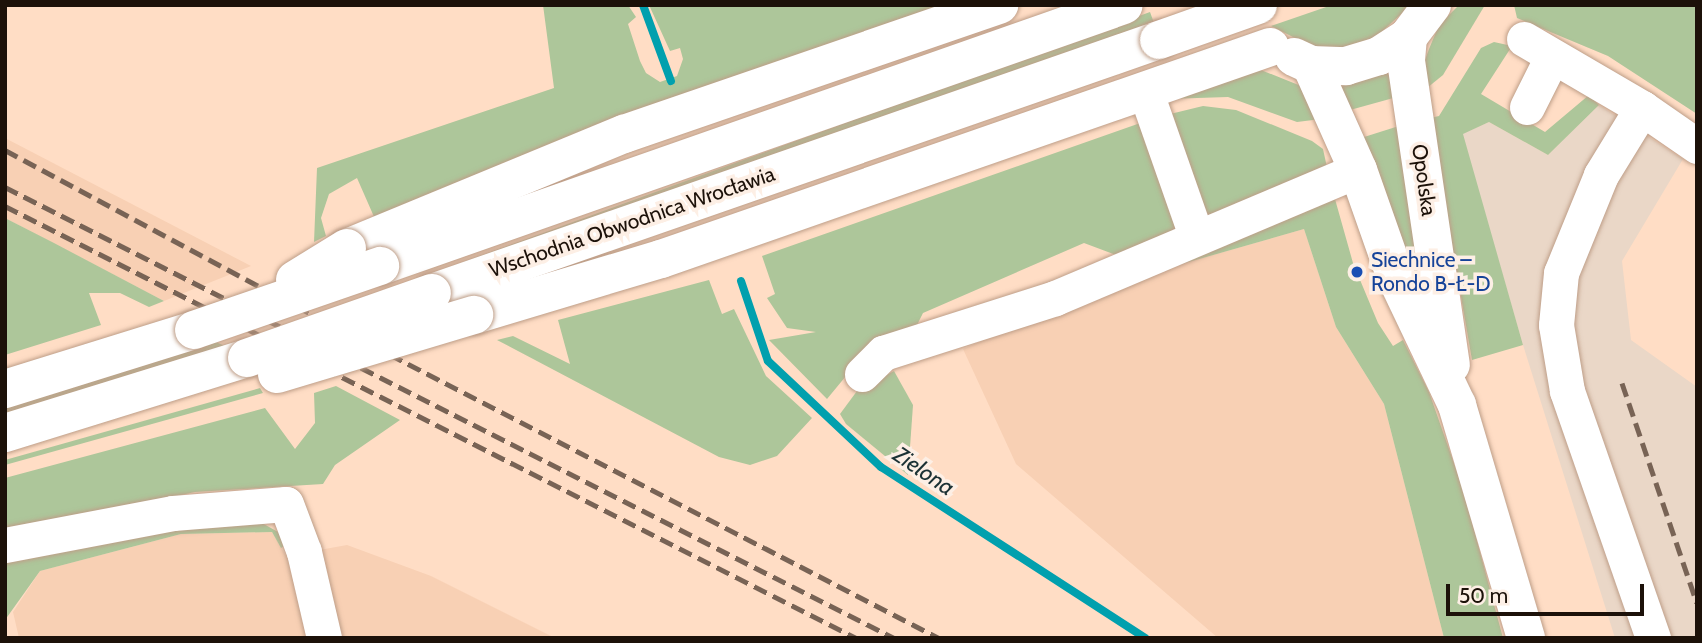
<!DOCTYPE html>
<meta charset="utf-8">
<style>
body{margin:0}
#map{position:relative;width:1702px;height:643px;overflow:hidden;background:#ffddc5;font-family:Cabin,sans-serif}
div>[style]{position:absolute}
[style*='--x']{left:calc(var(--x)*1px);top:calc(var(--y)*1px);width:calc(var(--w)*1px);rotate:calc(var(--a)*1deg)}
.built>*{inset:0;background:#f8d0b4}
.industrial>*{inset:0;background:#ead7c7}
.green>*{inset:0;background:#adc69a;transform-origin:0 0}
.stream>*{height:8px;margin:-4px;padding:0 4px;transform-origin:4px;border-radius:4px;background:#01a0ae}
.roads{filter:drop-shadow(0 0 2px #be9e88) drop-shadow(0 0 2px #be9e88)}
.minor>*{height:35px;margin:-17.5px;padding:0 17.5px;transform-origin:17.5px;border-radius:17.5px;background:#fff}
.major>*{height:38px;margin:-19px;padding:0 19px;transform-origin:19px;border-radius:19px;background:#fff}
.rail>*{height:5px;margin-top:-2.5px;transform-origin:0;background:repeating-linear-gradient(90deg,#786355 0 14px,transparent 0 21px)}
.bridges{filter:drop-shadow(0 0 2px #be9e88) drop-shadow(0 0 2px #be9e88)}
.major-bridge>*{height:38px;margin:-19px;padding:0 19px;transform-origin:19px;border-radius:19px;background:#fff}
.dots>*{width:19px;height:19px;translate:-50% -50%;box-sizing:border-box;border:4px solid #fdefe5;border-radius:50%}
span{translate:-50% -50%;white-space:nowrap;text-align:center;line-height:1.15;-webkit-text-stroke:7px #fdefe5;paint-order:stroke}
.street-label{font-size:21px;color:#1c1109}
.transit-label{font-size:21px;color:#164399}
.left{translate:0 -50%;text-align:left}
.water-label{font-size:23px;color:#1b3134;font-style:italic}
.frame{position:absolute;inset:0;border:7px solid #1c1109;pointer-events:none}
.scale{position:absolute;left:1446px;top:584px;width:198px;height:32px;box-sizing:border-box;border:4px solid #1c1109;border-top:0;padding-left:9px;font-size:21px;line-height:24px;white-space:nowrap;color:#1c1109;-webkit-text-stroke:5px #fdefe5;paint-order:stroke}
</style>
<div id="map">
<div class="built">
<div style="clip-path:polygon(5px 138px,251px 266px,164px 301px,5px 218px)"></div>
<div style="clip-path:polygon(1304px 229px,1336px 327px,1384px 404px,1444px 638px,1218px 638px,1016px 464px,963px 349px,1112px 284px)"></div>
<div style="clip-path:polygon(272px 532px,286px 556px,347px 545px,431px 576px,555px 638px,19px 638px,13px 612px,40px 571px,181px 534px)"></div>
</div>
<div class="industrial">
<div style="clip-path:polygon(1599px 105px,1683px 159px,1622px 261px,1631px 340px,1697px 387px,1697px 638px,1615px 638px,1523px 345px,1462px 134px,1489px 122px,1548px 155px)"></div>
</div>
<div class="green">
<div style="clip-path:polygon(543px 5px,628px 5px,636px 17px,628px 24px,640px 61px,646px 73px,660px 82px,677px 76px,683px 59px,680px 48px,670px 51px,649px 5px,947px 5px,375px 219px,357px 178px,329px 194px,321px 218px,326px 236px,314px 242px,317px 168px,554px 88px)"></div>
<div style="clip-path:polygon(1332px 5px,1411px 5px,1376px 37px,1347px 47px,1313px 47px,1271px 26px)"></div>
<div style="clip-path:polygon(1459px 5px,1485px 5px,1443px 75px,1427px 88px,1424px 63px,1429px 49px,1439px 25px)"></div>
<div style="clip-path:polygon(1514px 5px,1697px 5px,1697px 114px,1608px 56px,1517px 18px)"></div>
<div style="left:1150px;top:12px;width:12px;height:794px;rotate:70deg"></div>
<div style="clip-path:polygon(1494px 42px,1512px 46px,1481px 94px,1545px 132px,1589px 95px,1599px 105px,1548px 155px,1489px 122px,1463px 134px,1523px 345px,1472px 360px,1430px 118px,1439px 116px,1481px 48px)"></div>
<div style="clip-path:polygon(1256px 68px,1301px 86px,1321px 119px,1297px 122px,1228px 97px,1166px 99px)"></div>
<div style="clip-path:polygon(1389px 70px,1397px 97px,1350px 110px,1340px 87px,1344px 83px)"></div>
<div style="clip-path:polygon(1203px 106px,1236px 110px,1312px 141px,1323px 149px,1328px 172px,1208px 220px,1162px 116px)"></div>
<div style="clip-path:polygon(1146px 121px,1177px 224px,1174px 235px,1124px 258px,1084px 243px,923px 313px,917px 325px,860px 359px,827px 399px,769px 340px,816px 332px,787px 328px,767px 298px,775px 294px,762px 256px)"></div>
<div style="clip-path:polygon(1402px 125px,1429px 313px,1361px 138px)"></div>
<div style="clip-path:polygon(1333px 192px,1353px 263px,1378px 323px,1393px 346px,1403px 340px,1429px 392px,1464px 492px,1503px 638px,1444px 638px,1384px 404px,1336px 327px,1304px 229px,1112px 284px)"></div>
<div style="clip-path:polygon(5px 218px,54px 243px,164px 301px,149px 307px,120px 293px,89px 293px,101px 325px,5px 355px)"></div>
<div style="clip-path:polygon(709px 280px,722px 314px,734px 309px,766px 376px,812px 418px,777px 456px,750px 465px,719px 457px,497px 340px,513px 336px,570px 364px,558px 320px)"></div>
<div style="clip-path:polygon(214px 341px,231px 349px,5px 416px,5px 405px)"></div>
<div style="clip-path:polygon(894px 371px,913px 405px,908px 475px,846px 424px,840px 414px,857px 391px)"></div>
<div style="clip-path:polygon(336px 386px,400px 420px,335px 465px,323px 484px,195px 492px,5px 533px,5px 478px,265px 408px,295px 449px,315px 423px,314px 393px)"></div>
<div style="clip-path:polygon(260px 388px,263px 393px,5px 465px,5px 460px)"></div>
<div style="clip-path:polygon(169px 523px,262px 523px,278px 532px,286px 545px,281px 548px,272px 532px,181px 534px,40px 571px,5px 620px,5px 558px)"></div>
</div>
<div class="stream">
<div style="--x:643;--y:5;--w:81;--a:69.8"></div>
<div style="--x:741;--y:281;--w:84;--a:71.4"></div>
<div style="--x:768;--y:361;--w:155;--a:43.2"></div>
<div style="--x:881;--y:467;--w:315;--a:32.9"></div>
</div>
<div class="roads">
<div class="minor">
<div style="--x:1524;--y:39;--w:137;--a:30.3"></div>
<div style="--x:1642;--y:108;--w:67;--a:34.6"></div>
<div style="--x:1145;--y:90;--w:155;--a:70.7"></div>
<div style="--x:1527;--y:107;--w:56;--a:-63.4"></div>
<div style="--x:1642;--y:108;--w:79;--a:121.5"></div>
<div style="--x:1601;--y:175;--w:106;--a:112.2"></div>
<div style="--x:1561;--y:273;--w:52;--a:95.5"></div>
<div style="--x:1556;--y:325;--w:67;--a:80.5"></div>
<div style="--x:1567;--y:391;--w:262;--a:70.8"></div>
<div style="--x:862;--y:374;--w:30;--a:-45"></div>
<div style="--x:883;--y:353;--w:181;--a:-17.7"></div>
<div style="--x:1055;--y:298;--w:329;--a:-22.9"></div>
<div style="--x:5;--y:545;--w:171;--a:-10.8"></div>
<div style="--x:173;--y:513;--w:113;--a:-4.6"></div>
<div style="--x:286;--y:504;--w:51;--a:69.4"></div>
<div style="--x:304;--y:552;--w:88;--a:76.9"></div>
</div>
<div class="major">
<div style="--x:1408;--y:37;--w:24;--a:95"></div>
<div style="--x:1406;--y:61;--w:307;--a:81.6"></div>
<div style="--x:1294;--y:57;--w:19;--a:25"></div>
<div style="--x:1311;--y:65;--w:35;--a:2"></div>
<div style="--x:1346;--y:66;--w:34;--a:-17"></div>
<div style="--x:1379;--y:56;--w:35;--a:-33"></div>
<div style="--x:1408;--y:37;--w:40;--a:-53"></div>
<div style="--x:1311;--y:65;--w:115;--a:65.9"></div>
<div style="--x:1358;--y:170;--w:111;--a:70.6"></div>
<div style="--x:1395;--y:275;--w:144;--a:64.5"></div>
<div style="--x:1457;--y:405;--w:243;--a:73.5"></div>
<div style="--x:347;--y:248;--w:300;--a:-22.4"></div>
<div style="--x:624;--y:134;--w:397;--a:-19"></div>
<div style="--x:380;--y:266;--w:788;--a:-19.33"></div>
<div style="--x:432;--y:293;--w:770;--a:-19.19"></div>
<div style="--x:474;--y:315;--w:195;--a:-16.7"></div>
<div style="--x:661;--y:259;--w:645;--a:-19.19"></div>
<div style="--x:5;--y:389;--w:198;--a:-17.3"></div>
<div style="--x:5;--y:433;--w:253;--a:-17.2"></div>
</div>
</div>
<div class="rail">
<div style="--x:5;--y:150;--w:330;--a:28.2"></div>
<div style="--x:296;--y:306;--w:724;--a:27.31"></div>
<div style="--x:5;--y:187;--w:997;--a:26.9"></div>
<div style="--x:5;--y:206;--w:954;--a:26.91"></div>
<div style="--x:1622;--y:383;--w:232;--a:71.2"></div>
</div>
<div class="bridges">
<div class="major-bridge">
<div style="--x:1159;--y:40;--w:105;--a:-19.5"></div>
<div style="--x:295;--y:280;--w:61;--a:-31.6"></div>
<div style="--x:194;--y:330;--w:197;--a:-19"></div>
<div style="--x:247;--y:358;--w:196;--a:-19.4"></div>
<div style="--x:277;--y:374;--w:206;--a:-16.7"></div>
</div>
</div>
<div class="dots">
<div style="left:1357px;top:272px;background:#1a4fb4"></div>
</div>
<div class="street-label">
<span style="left:1424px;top:180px;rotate:82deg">Opolska</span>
<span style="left:632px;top:222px;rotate:-19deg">Wschodnia Obwodnica Wrocławia</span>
</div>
<div class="transit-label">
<span class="left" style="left:1371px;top:272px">Siechnice –<br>Rondo B-Ł-D</span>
</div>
<div class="water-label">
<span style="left:924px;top:471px;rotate:34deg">Zielona</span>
</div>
<div class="frame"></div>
<div class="scale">50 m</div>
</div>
